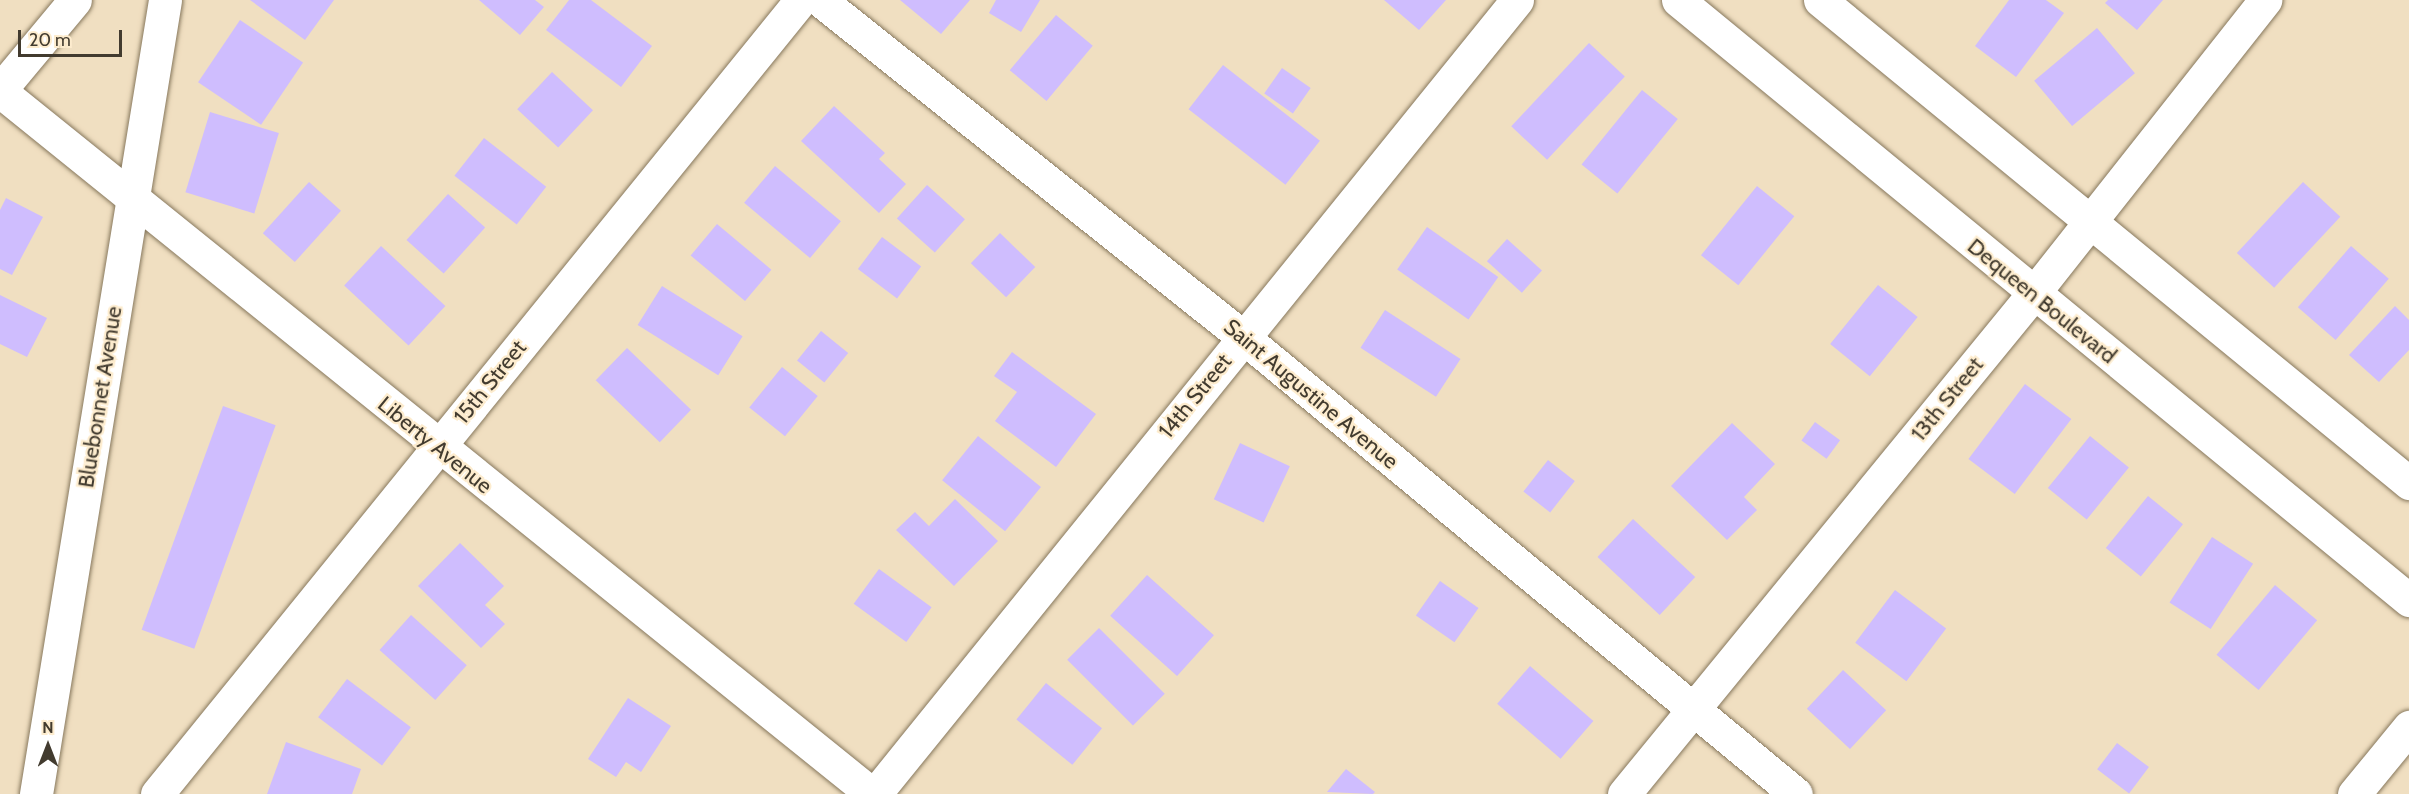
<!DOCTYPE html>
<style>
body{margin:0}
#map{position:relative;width:2409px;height:794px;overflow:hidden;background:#f0dfc1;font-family:Cabin,sans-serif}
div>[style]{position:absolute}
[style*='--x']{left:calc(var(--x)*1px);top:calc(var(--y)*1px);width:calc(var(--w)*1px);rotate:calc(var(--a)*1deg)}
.building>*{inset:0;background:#cfbdfe;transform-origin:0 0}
.roads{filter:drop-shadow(0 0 2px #87785d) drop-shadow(0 0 2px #87785d)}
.minor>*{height:33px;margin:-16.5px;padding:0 16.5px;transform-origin:16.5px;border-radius:16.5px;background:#fff}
.major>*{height:33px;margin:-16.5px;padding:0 16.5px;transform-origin:16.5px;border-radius:16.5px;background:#fff}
span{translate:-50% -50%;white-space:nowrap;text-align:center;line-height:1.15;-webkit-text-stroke:4.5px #fdecce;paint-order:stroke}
.street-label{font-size:22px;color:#423b2f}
.north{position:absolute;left:18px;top:716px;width:60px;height:60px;-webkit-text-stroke:4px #fdecce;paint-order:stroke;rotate:0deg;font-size:16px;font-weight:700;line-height:24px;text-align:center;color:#423b2f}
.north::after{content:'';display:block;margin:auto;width:21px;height:27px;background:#423b2f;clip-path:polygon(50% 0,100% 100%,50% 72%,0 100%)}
.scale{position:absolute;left:18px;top:30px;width:104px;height:27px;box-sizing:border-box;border:3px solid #423b2f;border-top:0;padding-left:8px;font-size:18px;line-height:21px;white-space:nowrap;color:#423b2f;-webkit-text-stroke:4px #fdecce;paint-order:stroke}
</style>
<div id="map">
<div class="building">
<div style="clip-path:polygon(250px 0,334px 0,305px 40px)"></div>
<div style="clip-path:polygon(479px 0,535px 0,544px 7px,520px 35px)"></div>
<div style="clip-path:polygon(569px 0,591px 0,652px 46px,621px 87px,546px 30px)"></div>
<div style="clip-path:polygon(900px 0,970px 0,941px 34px)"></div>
<div style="clip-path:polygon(996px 0,1040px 0,1021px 32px,989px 13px)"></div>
<div style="clip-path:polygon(1384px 0,1446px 0,1419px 30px)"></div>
<div style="clip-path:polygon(2009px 0,2046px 0,2064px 13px,2016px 77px,1975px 46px)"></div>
<div style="clip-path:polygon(2108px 0,2163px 0,2137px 30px,2105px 3px)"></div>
<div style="left:1056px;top:15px;width:48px;height:72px;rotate:40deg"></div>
<div style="left:240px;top:20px;width:76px;height:75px;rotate:34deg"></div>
<div style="left:2097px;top:28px;width:59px;height:82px;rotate:50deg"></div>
<div style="left:1589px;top:43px;width:49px;height:114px;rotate:43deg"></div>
<div style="left:1223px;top:65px;width:123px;height:56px;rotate:38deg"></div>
<div style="left:1282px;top:68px;width:35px;height:31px;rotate:35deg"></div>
<div style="left:552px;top:72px;width:56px;height:51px;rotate:43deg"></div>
<div style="left:1642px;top:90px;width:46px;height:96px;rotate:39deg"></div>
<div style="clip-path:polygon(834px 106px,885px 153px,879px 159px,906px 184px,879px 213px,801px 141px)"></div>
<div style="left:210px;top:112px;width:72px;height:84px;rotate:17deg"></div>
<div style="left:484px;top:138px;width:79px;height:48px;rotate:38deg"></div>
<div style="left:775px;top:166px;width:86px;height:48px;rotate:40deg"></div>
<div style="left:309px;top:182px;width:43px;height:69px;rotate:42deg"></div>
<div style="left:2303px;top:182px;width:51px;height:97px;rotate:43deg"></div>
<div style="left:927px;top:185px;width:51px;height:45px;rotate:42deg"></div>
<div style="left:1757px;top:186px;width:48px;height:89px;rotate:39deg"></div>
<div style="left:448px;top:194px;width:50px;height:62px;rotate:42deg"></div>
<div style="clip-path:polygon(6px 198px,43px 217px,12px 275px,0 269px,0 210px)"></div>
<div style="left:717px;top:224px;width:71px;height:41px;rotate:40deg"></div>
<div style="left:1427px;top:227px;width:87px;height:52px;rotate:35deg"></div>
<div style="left:1000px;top:233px;width:49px;height:42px;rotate:44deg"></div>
<div style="left:882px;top:237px;width:49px;height:40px;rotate:37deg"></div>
<div style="left:1507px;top:239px;width:47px;height:30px;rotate:42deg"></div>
<div style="left:381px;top:246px;width:88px;height:54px;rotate:43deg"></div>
<div style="left:2351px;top:246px;width:50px;height:81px;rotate:41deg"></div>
<div style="left:1878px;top:285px;width:51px;height:76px;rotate:39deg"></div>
<div style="left:662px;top:286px;width:95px;height:46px;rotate:32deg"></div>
<div style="clip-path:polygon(0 295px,47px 318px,27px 357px,0 344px)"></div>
<div style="clip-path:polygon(2395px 306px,2409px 320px,2409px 350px,2379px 382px,2349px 355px)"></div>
<div style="left:1385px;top:310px;width:90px;height:45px;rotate:33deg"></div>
<div style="left:821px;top:331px;width:35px;height:38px;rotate:39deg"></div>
<div style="left:627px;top:348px;width:89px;height:45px;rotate:44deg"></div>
<div style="clip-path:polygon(1012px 352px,1096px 414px,1056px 467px,995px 421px,1017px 392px,994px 376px)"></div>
<div style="left:782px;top:367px;width:46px;height:52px;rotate:39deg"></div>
<div style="left:2025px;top:384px;width:58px;height:94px;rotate:37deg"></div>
<div style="left:223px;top:406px;width:56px;height:238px;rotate:20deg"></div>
<div style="left:1815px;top:422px;width:31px;height:23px;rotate:36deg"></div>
<div style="clip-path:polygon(1732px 423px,1775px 464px,1744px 497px,1757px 510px,1727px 540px,1671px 486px)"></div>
<div style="left:978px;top:436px;width:81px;height:57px;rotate:39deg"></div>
<div style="left:2090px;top:436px;width:50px;height:67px;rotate:39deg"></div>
<div style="left:1240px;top:443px;width:55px;height:62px;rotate:25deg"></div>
<div style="left:1548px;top:460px;width:34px;height:40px;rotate:38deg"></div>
<div style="left:2148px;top:496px;width:45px;height:67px;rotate:39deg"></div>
<div style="clip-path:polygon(955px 499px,998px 541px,954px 586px,896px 530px,915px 512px,929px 526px)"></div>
<div style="left:1633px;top:519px;width:85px;height:52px;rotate:43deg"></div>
<div style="left:2212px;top:537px;width:49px;height:78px;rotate:33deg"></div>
<div style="clip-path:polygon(460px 543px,504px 586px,485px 605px,505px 624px,481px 648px,418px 586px)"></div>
<div style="left:879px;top:569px;width:65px;height:43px;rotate:36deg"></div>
<div style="left:1147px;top:575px;width:90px;height:55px;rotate:42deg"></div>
<div style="left:1440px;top:581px;width:47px;height:42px;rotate:35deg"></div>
<div style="left:2275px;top:585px;width:55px;height:91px;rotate:40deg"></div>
<div style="left:1895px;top:590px;width:64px;height:66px;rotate:37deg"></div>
<div style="left:411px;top:615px;width:75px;height:47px;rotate:42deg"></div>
<div style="left:1099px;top:628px;width:93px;height:45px;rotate:45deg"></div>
<div style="left:1530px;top:666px;width:84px;height:50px;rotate:41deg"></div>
<div style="left:1843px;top:670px;width:59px;height:53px;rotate:43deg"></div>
<div style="left:347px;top:679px;width:80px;height:48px;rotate:37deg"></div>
<div style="left:1046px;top:683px;width:72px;height:47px;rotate:39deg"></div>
<div style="clip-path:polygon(628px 698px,671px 726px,641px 772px,626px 762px,616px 777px,588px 759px)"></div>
<div style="clip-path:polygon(286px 742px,361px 769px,352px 794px,267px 794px)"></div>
<div style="left:2117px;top:743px;width:40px;height:33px;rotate:37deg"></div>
<div style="clip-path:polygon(1346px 769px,1375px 792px,1373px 794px,1327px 792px)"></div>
</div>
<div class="roads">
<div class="minor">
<div style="--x:820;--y:0;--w:541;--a:38.54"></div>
<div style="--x:1243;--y:337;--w:717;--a:39.57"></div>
<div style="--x:1678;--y:0;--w:946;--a:39.38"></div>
<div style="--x:1820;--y:0;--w:762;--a:39.35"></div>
<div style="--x:0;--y:91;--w:1120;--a:38.88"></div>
<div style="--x:36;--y:794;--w:804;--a:-80.77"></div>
<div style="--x:157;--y:794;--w:1022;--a:-50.96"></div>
<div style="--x:875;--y:794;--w:1021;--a:-51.04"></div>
<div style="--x:1624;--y:794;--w:646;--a:-50.72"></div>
<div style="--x:2033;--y:294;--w:375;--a:-51.7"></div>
<div style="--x:2354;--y:794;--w:87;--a:-50.6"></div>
</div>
<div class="major">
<div style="--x:0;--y:90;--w:117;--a:-50.2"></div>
</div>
</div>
<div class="street-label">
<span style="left:2042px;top:301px;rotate:39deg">Dequeen Boulevard</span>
<span style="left:490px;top:382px;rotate:-51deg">15th Street</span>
<span style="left:1311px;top:394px;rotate:40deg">Saint Augustine Avenue</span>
<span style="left:1195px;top:396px;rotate:-51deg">14th Street</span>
<span style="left:100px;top:397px;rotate:-81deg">Bluebonnet Avenue</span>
<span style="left:1947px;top:399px;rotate:-51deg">13th Street</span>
<span style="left:435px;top:445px;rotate:39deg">Liberty Avenue</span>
</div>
<div class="north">N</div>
<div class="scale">20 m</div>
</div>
